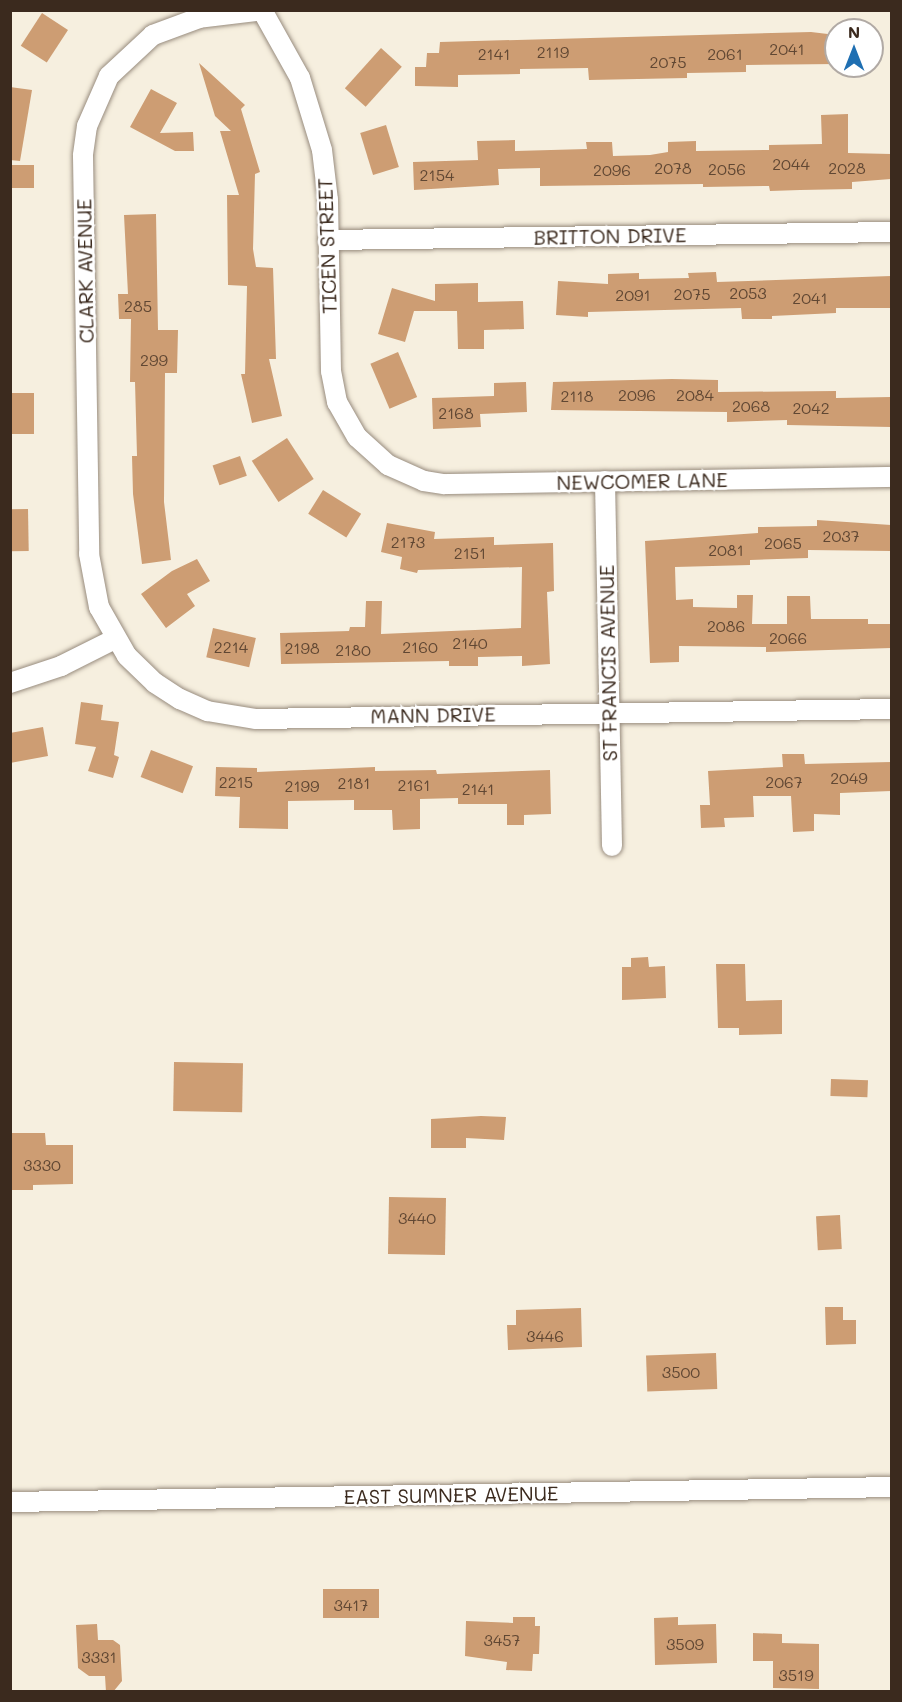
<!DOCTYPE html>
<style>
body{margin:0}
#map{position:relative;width:902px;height:1702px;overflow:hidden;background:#f6efdf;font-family:Mali,sans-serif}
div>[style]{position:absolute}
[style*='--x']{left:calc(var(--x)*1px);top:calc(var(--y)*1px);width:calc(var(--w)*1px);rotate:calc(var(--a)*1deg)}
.building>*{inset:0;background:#cd9d73;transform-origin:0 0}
.roads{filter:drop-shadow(0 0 2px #988c7e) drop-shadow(0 0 2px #988c7e)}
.minor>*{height:20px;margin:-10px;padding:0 10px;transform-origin:10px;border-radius:10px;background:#fff}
span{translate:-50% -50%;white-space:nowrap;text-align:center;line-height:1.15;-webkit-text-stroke:5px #fff;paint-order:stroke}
.number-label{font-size:16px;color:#604733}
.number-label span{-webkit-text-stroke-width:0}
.street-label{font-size:20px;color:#3b2a1e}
.frame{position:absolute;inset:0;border:12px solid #3b2a1e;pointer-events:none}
.north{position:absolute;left:824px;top:18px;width:60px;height:60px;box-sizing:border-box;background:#fff;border:2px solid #b1aaa5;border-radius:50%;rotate:0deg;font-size:16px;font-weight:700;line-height:24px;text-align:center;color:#3b2a1e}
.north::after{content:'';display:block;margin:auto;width:21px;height:27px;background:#1f6fb2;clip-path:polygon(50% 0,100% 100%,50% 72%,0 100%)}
</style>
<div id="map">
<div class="building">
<div style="left:42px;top:13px;width:31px;height:39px;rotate:33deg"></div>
<div style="clip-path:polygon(811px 32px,836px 35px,836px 64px,746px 65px,746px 72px,687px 73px,687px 78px,589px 80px,588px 68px,520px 69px,520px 74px,458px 75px,458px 87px,415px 86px,415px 67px,426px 67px,427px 53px,439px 53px,440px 42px)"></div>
<div style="left:381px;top:48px;width:28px;height:54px;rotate:42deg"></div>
<div style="clip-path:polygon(199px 63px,245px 105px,241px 109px,260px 172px,255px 174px,253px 249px,256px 267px,273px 268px,276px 359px,269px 359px,282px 416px,252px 423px,241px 374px,245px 374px,247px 286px,228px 285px,227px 195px,239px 195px,220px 131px,231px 131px,215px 116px)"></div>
<div style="clip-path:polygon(10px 87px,32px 90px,20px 161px,10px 160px)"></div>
<div style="clip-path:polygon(151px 89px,177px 103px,160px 133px,193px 132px,194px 151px,175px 151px,130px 127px)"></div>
<div style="clip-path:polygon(848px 114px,848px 153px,891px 154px,891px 179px,852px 182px,852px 189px,800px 190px,770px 191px,769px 186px,703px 187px,703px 184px,540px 186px,540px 168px,498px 169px,499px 185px,414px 190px,413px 162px,478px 160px,477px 141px,515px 140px,515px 151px,587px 149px,586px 142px,612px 142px,613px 156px,650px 155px,668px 152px,668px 142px,696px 141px,696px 151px,769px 150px,769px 145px,822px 144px,821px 115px)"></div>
<div style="left:386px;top:125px;width:44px;height:27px;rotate:73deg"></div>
<div style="left:34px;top:165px;width:23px;height:24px;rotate:90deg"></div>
<div style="clip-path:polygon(156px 214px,158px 330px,178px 330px,177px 373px,165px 373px,164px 502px,171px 560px,142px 564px,133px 494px,132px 456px,137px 456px,135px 382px,130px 382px,131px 319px,119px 319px,118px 294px,128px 294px,124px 215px)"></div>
<div style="clip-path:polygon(716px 272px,717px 282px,891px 276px,891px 308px,836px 308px,836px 313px,772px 316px,772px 319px,742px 319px,741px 308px,588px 312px,588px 317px,556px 315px,558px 281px,608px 284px,608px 274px,639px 273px,639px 279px,689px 278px,688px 273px)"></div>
<div style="clip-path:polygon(478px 283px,478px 302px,523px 301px,524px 329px,484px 330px,484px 349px,458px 349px,457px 311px,414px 311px,405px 342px,378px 334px,392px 288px,435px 301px,435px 284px)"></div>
<div style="left:398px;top:352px;width:49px;height:30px;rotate:67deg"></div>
<div style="clip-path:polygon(672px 379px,718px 380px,718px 392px,836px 391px,836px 398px,891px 397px,891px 427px,787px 425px,787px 420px,727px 422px,727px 412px,551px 410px,553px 382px)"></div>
<div style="clip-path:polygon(526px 382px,527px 412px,480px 414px,481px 427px,433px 429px,432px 398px,494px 396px,494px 383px)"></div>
<div style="left:10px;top:393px;width:24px;height:41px"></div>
<div style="left:287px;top:438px;width:49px;height:42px;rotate:57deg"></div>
<div style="left:240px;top:456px;width:21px;height:29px;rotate:71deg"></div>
<div style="left:323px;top:490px;width:45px;height:28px;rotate:32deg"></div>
<div style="left:28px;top:509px;width:42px;height:18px;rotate:89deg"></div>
<div style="clip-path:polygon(817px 520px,891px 525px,891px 551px,808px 550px,808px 558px,750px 560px,750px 565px,675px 567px,676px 600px,693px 599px,693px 607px,737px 608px,737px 595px,753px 595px,752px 624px,787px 624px,787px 596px,810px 596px,811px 619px,868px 619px,868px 624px,891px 624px,891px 648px,766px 652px,766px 647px,679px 646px,679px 662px,650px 663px,645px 541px,758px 533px,758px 527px,817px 526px)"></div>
<div style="clip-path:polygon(387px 523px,435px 532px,434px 539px,494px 537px,494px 545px,553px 543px,554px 591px,547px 592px,550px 664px,522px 666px,522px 656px,478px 657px,478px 666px,449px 666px,449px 661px,281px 664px,280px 633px,349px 631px,350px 627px,365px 627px,366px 601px,382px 601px,381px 634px,521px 628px,522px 567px,418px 570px,417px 573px,400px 569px,402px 557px,381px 552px)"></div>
<div style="clip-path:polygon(197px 559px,210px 581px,187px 594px,195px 606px,166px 628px,141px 594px,172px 571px)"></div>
<div style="left:213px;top:628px;width:44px;height:30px;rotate:13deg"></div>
<div style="clip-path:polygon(81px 702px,103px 705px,101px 720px,119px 722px,114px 755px,119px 757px,113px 778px,88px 771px,96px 747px,75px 744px)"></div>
<div style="clip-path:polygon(43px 727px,48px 756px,10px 763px,10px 733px)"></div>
<div style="left:151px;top:750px;width:45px;height:29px;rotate:21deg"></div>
<div style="clip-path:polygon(782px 754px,804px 754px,805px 764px,891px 762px,891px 791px,840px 793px,840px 815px,814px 814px,814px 831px,793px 832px,791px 796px,753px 796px,754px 817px,724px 818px,725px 827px,701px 828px,700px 805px,710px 805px,708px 771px,783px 767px)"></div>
<div style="clip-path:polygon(216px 767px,257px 768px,257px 772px,375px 767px,375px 771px,436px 770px,437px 774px,550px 770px,551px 814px,524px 815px,524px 825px,507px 825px,507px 804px,458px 804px,458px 798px,420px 799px,420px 829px,393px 830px,392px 810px,354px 810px,354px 800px,288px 801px,288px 829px,239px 828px,240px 797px,215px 796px)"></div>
<div style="clip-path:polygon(648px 957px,649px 967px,665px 966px,666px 998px,622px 1000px,622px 967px,631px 967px,631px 958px)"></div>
<div style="clip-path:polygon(716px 964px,745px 964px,746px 1001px,782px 1000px,782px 1034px,739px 1035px,739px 1028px,718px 1028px)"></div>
<div style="left:174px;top:1062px;width:69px;height:49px;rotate:1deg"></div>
<div style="left:831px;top:1079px;width:37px;height:17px;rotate:2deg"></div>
<div style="clip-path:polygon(481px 1116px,506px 1117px,504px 1140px,466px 1138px,466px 1148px,431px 1148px,431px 1119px)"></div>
<div style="clip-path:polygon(11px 1133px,45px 1133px,46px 1145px,73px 1145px,73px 1184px,33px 1185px,33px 1190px,11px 1190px)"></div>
<div style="left:389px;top:1197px;width:57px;height:57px;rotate:1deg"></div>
<div style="left:840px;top:1215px;width:34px;height:24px;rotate:87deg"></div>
<div style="clip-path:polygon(825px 1307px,843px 1307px,843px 1320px,856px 1320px,856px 1344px,826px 1345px)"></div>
<div style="clip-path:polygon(581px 1308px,582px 1347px,508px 1350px,507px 1325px,516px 1325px,516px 1310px)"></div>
<div style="left:716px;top:1353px;width:36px;height:70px;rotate:88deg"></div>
<div style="left:379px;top:1589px;width:29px;height:56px;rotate:90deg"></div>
<div style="clip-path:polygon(513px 1617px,535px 1617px,535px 1626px,540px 1626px,539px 1654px,533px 1654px,532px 1671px,506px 1670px,507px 1662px,465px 1656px,466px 1621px,513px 1623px)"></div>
<div style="clip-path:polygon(678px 1617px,678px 1625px,716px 1624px,717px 1663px,655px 1665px,654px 1618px)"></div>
<div style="clip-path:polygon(97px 1624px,98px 1640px,113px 1640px,120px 1645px,122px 1681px,113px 1692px,106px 1692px,105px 1676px,89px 1676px,78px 1668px,76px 1625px)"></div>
<div style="clip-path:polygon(753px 1633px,782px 1634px,782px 1643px,819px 1644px,819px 1689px,773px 1688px,773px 1661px,753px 1661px)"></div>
</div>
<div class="roads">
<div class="minor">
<div style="--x:262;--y:10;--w:78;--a:60.8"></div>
<div style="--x:300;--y:78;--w:75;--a:73"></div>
<div style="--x:322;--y:150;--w:50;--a:83.2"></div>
<div style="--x:328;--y:200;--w:171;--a:89"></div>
<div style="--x:331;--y:371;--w:32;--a:79"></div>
<div style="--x:337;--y:402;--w:40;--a:60.3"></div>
<div style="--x:357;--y:437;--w:42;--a:42.1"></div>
<div style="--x:388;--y:465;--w:39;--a:24"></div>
<div style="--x:424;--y:481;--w:20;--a:9"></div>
<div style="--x:444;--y:484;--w:448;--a:-0.9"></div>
<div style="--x:264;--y:10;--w:65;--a:173"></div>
<div style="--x:199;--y:18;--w:49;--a:159.7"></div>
<div style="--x:153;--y:35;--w:60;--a:137"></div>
<div style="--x:109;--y:76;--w:55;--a:113.7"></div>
<div style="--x:87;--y:126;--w:30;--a:98"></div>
<div style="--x:83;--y:156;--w:398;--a:89.1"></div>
<div style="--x:89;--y:554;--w:54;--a:79.3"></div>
<div style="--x:99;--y:607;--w:56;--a:60.3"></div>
<div style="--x:127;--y:656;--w:39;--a:44"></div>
<div style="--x:155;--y:683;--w:30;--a:33"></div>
<div style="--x:180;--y:699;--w:30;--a:24"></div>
<div style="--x:207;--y:711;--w:50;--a:9.3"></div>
<div style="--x:256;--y:719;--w:636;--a:-0.9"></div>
<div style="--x:328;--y:240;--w:564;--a:-0.81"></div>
<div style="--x:605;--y:481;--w:365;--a:88.9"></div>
<div style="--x:10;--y:683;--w:54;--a:-18.4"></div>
<div style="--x:61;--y:666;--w:60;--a:-26.6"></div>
<div style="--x:10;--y:1502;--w:882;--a:-0.97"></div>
</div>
</div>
<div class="number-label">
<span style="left:787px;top:49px">2041</span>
<span style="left:553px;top:52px">2119</span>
<span style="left:494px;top:54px">2141</span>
<span style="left:725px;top:54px">2061</span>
<span style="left:668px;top:62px">2075</span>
<span style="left:791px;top:164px">2044</span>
<span style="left:673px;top:168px">2078</span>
<span style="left:847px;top:168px">2028</span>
<span style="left:727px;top:169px">2056</span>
<span style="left:612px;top:170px">2096</span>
<span style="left:437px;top:175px">2154</span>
<span style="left:748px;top:293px">2053</span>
<span style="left:692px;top:294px">2075</span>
<span style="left:633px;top:295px">2091</span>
<span style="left:810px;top:298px">2041</span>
<span style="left:138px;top:306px">285</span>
<span style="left:154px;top:360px">299</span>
<span style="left:637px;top:395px">2096</span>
<span style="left:695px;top:395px">2084</span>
<span style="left:577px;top:396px">2118</span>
<span style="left:751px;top:406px">2068</span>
<span style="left:811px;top:408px">2042</span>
<span style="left:456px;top:413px">2168</span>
<span style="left:841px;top:536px">2037</span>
<span style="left:408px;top:542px">2173</span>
<span style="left:783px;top:543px">2065</span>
<span style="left:726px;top:550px">2081</span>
<span style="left:470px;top:553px">2151</span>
<span style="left:726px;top:626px">2086</span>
<span style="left:788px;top:638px">2066</span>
<span style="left:470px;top:643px">2140</span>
<span style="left:231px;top:647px">2214</span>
<span style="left:420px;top:647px">2160</span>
<span style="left:302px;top:648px">2198</span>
<span style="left:353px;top:650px">2180</span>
<span style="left:849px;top:778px">2049</span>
<span style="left:236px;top:782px">2215</span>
<span style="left:784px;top:782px">2067</span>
<span style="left:354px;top:783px">2181</span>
<span style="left:414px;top:785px">2161</span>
<span style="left:302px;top:786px">2199</span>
<span style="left:478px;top:789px">2141</span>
<span style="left:42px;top:1165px">3330</span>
<span style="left:417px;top:1218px">3440</span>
<span style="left:545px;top:1336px">3446</span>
<span style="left:681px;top:1372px">3500</span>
<span style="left:351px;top:1605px">3417</span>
<span style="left:502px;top:1640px">3457</span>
<span style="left:685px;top:1644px">3509</span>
<span style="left:99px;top:1657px">3331</span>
<span style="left:796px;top:1675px">3519</span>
</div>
<div class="street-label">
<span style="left:610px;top:236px;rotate:-1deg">BRITTON DRIVE</span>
<span style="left:327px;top:246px;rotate:-92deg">TICEN STREET</span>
<span style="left:85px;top:271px;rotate:-91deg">CLARK AVENUE</span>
<span style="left:642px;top:481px;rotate:-1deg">NEWCOMER LANE</span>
<span style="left:608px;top:663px;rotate:-91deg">ST FRANCIS AVENUE</span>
<span style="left:433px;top:715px;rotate:-1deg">MANN DRIVE</span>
<span style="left:451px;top:1495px;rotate:-1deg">EAST SUMNER AVENUE</span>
</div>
<div class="frame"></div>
<div class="north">N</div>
</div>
